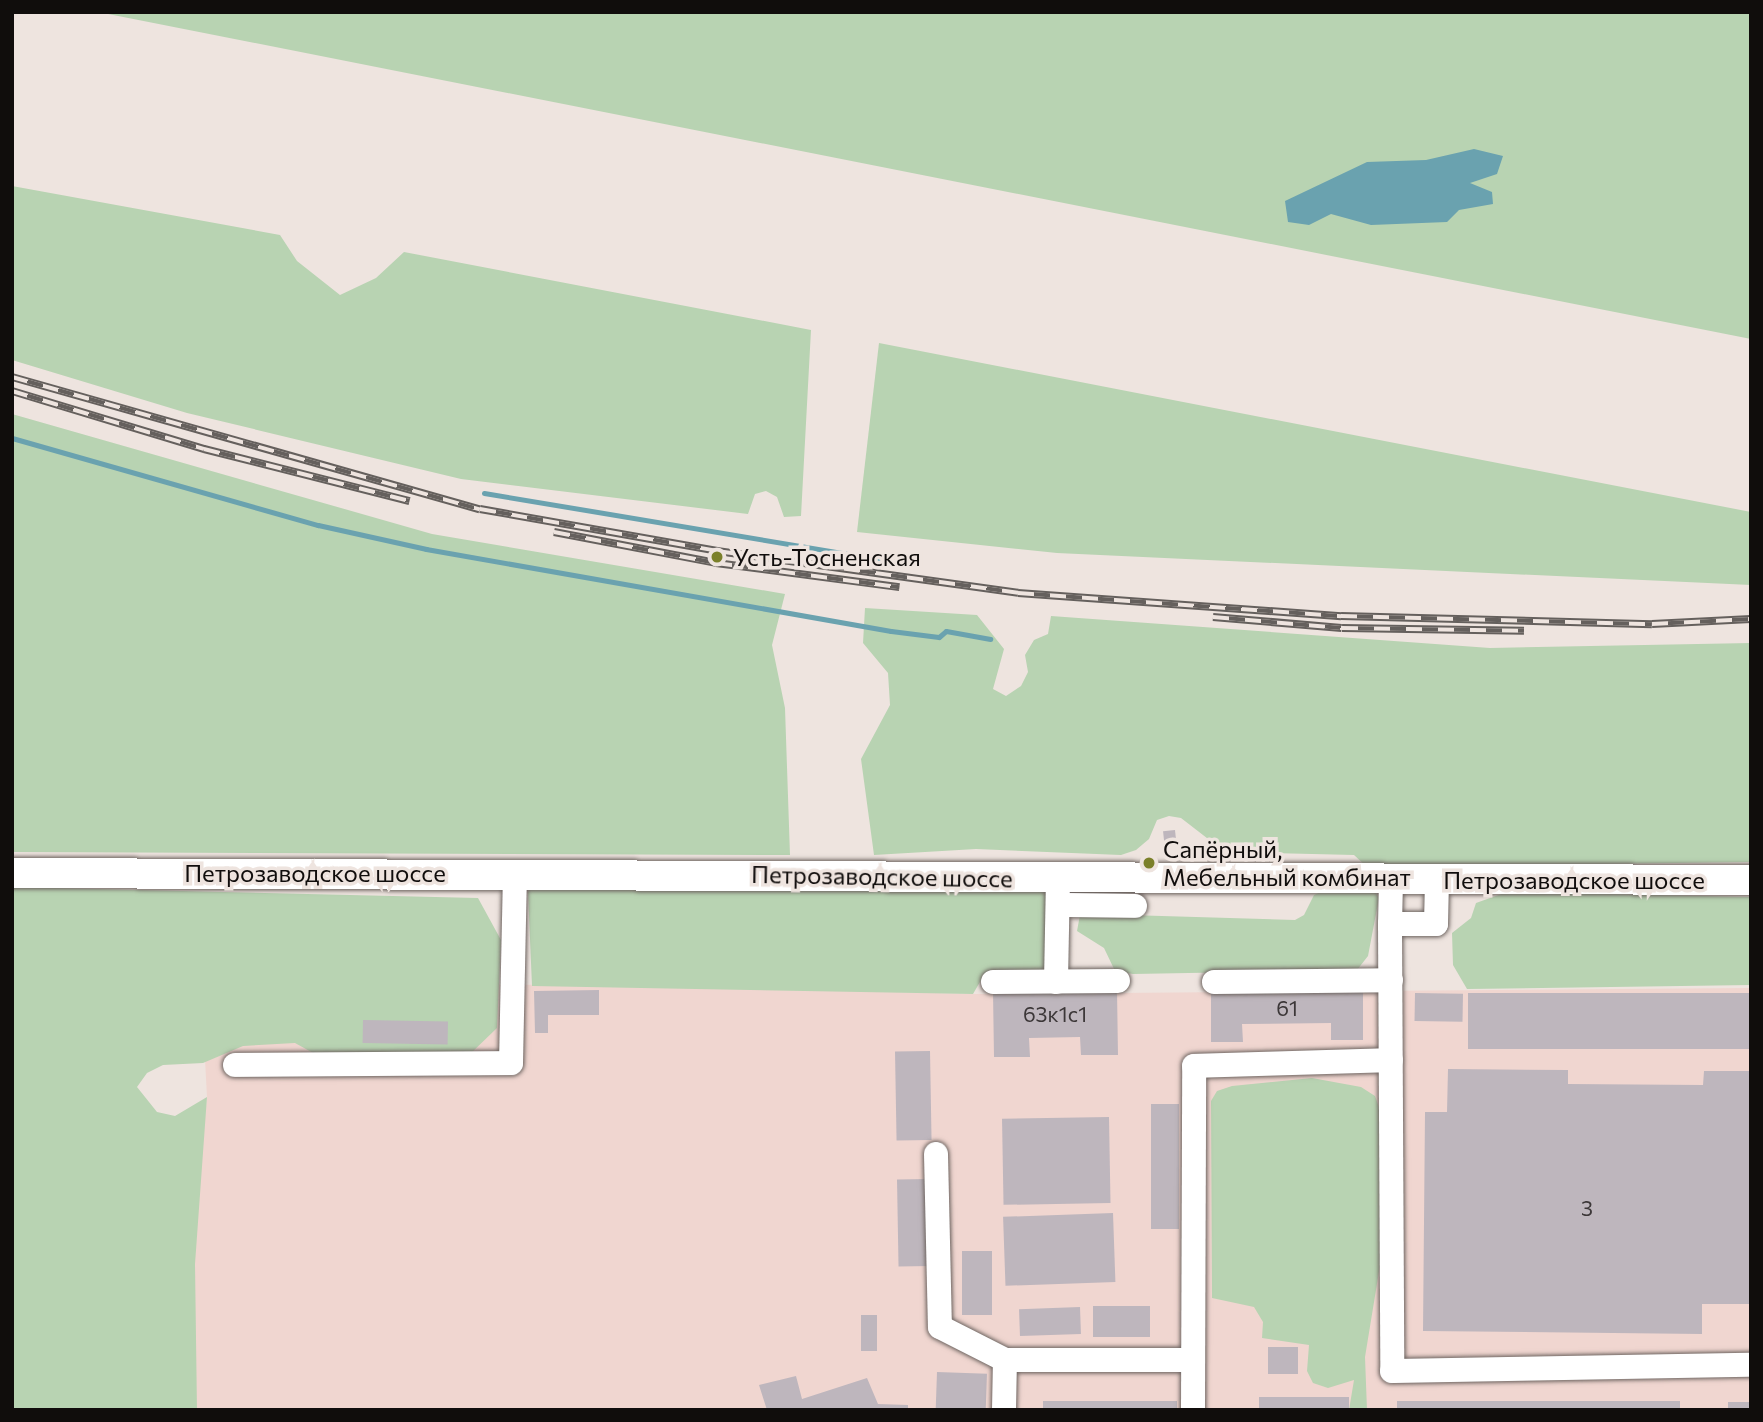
<!DOCTYPE html>
<meta charset="utf-8">
<style>
body{margin:0}
#map{position:relative;width:1763px;height:1422px;overflow:hidden;background:#eee4df;font-family:Commissioner,sans-serif}
div>[style]{position:absolute}
[style*='--x']{left:calc(var(--x)*1px);top:calc(var(--y)*1px);width:calc(var(--w)*1px);rotate:calc(var(--a)*1deg)}
.industrial>*{inset:0;background:#f0d6d0}
.green>*{inset:0;background:#b8d3b2}
.water>*{inset:0;background:#6aa2af}
.stream>*{height:5px;margin:-2.5px;padding:0 2.5px;transform-origin:2.5px;border-radius:2.5px;background:#6aa2af}
.building>*{inset:0;background:#beb6bd;transform-origin:0 0}
.roads{filter:drop-shadow(0 0 2px #6e6561) drop-shadow(0 0 2px #6e6561)}
.minor>*{height:24px;margin:-12px;padding:0 12px;transform-origin:12px;border-radius:12px;background:#fff}
.major>*{height:30px;margin:-15px;padding:0 15px;transform-origin:15px;border-radius:15px;background:#fff}
.rail>*{height:8px;margin-top:-4px;transform-origin:0;background:repeating-linear-gradient(90deg,#eee4df 0 16px,#65605d 0 32px);box-sizing:border-box;border-block:2px solid #65605d}
.dots>*{width:19px;height:19px;translate:-50% -50%;box-sizing:border-box;border:4px solid #eee4df;border-radius:50%}
span{translate:-50% -50%;white-space:nowrap;text-align:center;line-height:1.15;-webkit-text-stroke:7px #eee4df;paint-order:stroke}
.number-label{font-size:21px;color:#3c3738}
.number-label span{-webkit-text-stroke-width:0}
.poi-label{font-size:24px;color:#100d0c}
.left{translate:0 -50%;text-align:left}
.street-label{font-size:24px;color:#100d0c}
.frame{position:absolute;inset:0;border:14px solid #100d0c;pointer-events:none}
</style>
<div id="map">
<div class="industrial">
<div style="clip-path:polygon(201px 984px,621px 985px,973px 994px,1751px 988px,1751px 1410px,61px 1410px,192px 1248px,207px 1097px)"></div>
</div>
<div class="green">
<div style="clip-path:polygon(98px 12px,1751px 12px,1751px 339px)"></div>
<div style="clip-path:polygon(12px 186px,280px 235px,297px 261px,340px 295px,376px 278px,404px 252px,811px 330px,801px 516px,784px 517px,777px 497px,766px 491px,755px 494px,748px 514px,461px 479px,187px 413px,12px 360px)"></div>
<div style="clip-path:polygon(879px 343px,1751px 512px,1751px 585px,1057px 553px,857px 532px)"></div>
<div style="clip-path:polygon(12px 414px,432px 534px,785px 594px,772px 645px,785px 708px,790px 855px,12px 852px)"></div>
<div style="clip-path:polygon(865px 608px,977px 615px,1004px 649px,993px 689px,1006px 696px,1021px 686px,1028px 672px,1025px 655px,1034px 640px,1048px 634px,1051px 616px,1490px 648px,1751px 643px,1751px 862px,1367px 867px,1354px 855px,1225px 852px,1181px 818px,1169px 816px,1157px 820px,1149px 839px,1136px 850px,1121px 855px,976px 849px,874px 855px,861px 759px,890px 705px,888px 673px,863px 643px)"></div>
<div style="clip-path:polygon(534px 880px,1046px 889px,1046px 975px,984px 975px,973px 994px,532px 986px,528px 892px)"></div>
<div style="clip-path:polygon(12px 887px,478px 898px,501px 940px,497px 1028px,468px 1056px,324px 1059px,295px 1043px,243px 1046px,203px 1063px,163px 1065px,147px 1073px,137px 1087px,157px 1112px,175px 1116px,207px 1097px,195px 1264px,197px 1410px,12px 1410px)"></div>
<div style="clip-path:polygon(1327px 889px,1375px 892px,1379px 898px,1368px 956px,1357px 970px,1133px 974px,1115px 971px,1104px 948px,1077px 931px,1080px 915px,1094px 914px,1295px 920px,1304px 915px,1314px 895px)"></div>
<div style="clip-path:polygon(1507px 892px,1751px 897px,1751px 985px,1467px 989px,1453px 965px,1452px 933px,1471px 918px,1476px 903px)"></div>
<div style="clip-path:polygon(1312px 1078px,1361px 1087px,1375px 1096px,1380px 1110px,1384px 1241px,1365px 1357px,1367px 1410px,1349px 1410px,1354px 1380px,1328px 1388px,1313px 1383px,1307px 1371px,1309px 1345px,1262px 1338px,1263px 1322px,1254px 1307px,1212px 1298px,1211px 1101px,1217px 1091px,1232px 1086px)"></div>
</div>
<div class="water">
<div style="clip-path:polygon(1474px 149px,1503px 156px,1497px 174px,1470px 183px,1492px 192px,1493px 204px,1459px 210px,1447px 222px,1371px 225px,1331px 214px,1309px 225px,1288px 222px,1285px 201px,1367px 162px,1426px 160px)"></div>
</div>
<div class="stream">
<div style="--x:12;--y:438;--w:318;--a:15.9"></div>
<div style="--x:318;--y:525;--w:111;--a:12.5"></div>
<div style="--x:426;--y:549;--w:472;--a:10"></div>
<div style="--x:891;--y:631;--w:48;--a:7.1"></div>
<div style="--x:939;--y:637;--w:9;--a:-41"></div>
<div style="--x:946;--y:631;--w:45;--a:10.3"></div>
<div style="--x:484;--y:493;--w:431;--a:9.5"></div>
</div>
<div class="building">
<div style="left:1175px;top:830px;width:10px;height:12px;rotate:84deg"></div>
<div style="clip-path:polygon(599px 990px,599px 1015px,548px 1015px,548px 1033px,535px 1033px,534px 991px)"></div>
<div style="clip-path:polygon(1117px 990px,1118px 1055px,1081px 1055px,1080px 1037px,1029px 1038px,1030px 1057px,994px 1057px,993px 992px)"></div>
<div style="clip-path:polygon(1211px 992px,1363px 992px,1363px 1040px,1331px 1040px,1331px 1023px,1242px 1024px,1243px 1042px,1211px 1042px)"></div>
<div style="left:1415px;top:993px;width:48px;height:28px;rotate:1deg"></div>
<div style="left:1751px;top:993px;width:56px;height:283px;rotate:90deg"></div>
<div style="left:363px;top:1020px;width:85px;height:23px;rotate:1deg"></div>
<div style="left:930px;top:1051px;width:89px;height:35px;rotate:89deg"></div>
<div style="clip-path:polygon(1448px 1069px,1568px 1070px,1568px 1084px,1703px 1085px,1704px 1071px,1751px 1071px,1751px 1304px,1702px 1304px,1702px 1334px,1423px 1331px,1425px 1112px,1447px 1112px)"></div>
<div style="left:1151px;top:1104px;width:28px;height:125px"></div>
<div style="left:1109px;top:1117px;width:86px;height:107px;rotate:89deg"></div>
<div style="left:929px;top:1179px;width:87px;height:32px;rotate:89deg"></div>
<div style="left:1113px;top:1213px;width:69px;height:110px;rotate:88deg"></div>
<div style="left:962px;top:1251px;width:30px;height:64px"></div>
<div style="left:1093px;top:1306px;width:57px;height:31px"></div>
<div style="left:1080px;top:1307px;width:27px;height:61px;rotate:88deg"></div>
<div style="left:861px;top:1315px;width:16px;height:36px"></div>
<div style="left:1268px;top:1347px;width:30px;height:27px"></div>
<div style="left:937px;top:1372px;width:50px;height:38px;rotate:2deg"></div>
<div style="clip-path:polygon(796px 1376px,802px 1399px,867px 1378px,878px 1404px,908px 1405px,908px 1410px,767px 1410px,759px 1385px)"></div>
<div style="left:1259px;top:1397px;width:90px;height:13px"></div>
<div style="left:1043px;top:1401px;width:134px;height:9px"></div>
<div style="left:1397px;top:1401px;width:283px;height:9px"></div>
<div style="left:1728px;top:1402px;width:23px;height:8px"></div>
</div>
<div class="roads">
<div class="minor">
<div style="--x:1391;--y:881;--w:43;--a:91.3"></div>
<div style="--x:1390;--y:924;--w:46;--a:0"></div>
<div style="--x:1436;--y:924;--w:44;--a:-88.7"></div>
<div style="--x:1058;--y:905;--w:77;--a:0.7"></div>
<div style="--x:1390;--y:924;--w:447;--a:89.7"></div>
<div style="--x:1392;--y:1371;--w:359;--a:-1"></div>
<div style="--x:993;--y:982;--w:125;--a:-0.5"></div>
<div style="--x:1056;--y:982;--w:104;--a:-88.9"></div>
<div style="--x:1214;--y:982;--w:177;--a:-0.6"></div>
<div style="--x:235;--y:1065;--w:276;--a:-0.4"></div>
<div style="--x:511;--y:1063;--w:190;--a:-88.8"></div>
<div style="--x:936;--y:1154;--w:173;--a:88.7"></div>
<div style="--x:940;--y:1327;--w:73;--a:26.9"></div>
<div style="--x:1004;--y:1410;--w:50;--a:-88.9"></div>
<div style="--x:1005;--y:1360;--w:188;--a:0"></div>
<div style="--x:1193;--y:1410;--w:344;--a:-89.8"></div>
<div style="--x:1194;--y:1066;--w:197;--a:-1.7"></div>
</div>
<div class="major">
<div style="--x:12;--y:873;--w:1739;--a:0.23"></div>
</div>
</div>
<div class="rail">
<div style="--x:12;--y:377;--w:486;--a:15.8"></div>
<div style="--x:480;--y:509;--w:241;--a:10"></div>
<div style="--x:717;--y:551;--w:304;--a:7.9"></div>
<div style="--x:1018;--y:593;--w:324;--a:4.1"></div>
<div style="--x:1341;--y:616;--w:311;--a:1.5"></div>
<div style="--x:1652;--y:624;--w:99;--a:-2.9"></div>
<div style="--x:12;--y:391;--w:201;--a:16.8"></div>
<div style="--x:204;--y:449;--w:212;--a:14.2"></div>
<div style="--x:554;--y:532;--w:165;--a:10.8"></div>
<div style="--x:716;--y:563;--w:185;--a:7.5"></div>
<div style="--x:1213;--y:617;--w:129;--a:4.9"></div>
<div style="--x:1342;--y:628;--w:182;--a:0.9"></div>
</div>
<div class="dots">
<div style="left:717px;top:557px;background:#7b802a"></div>
<div style="left:1149px;top:863px;background:#7b802a"></div>
</div>
<div class="number-label">
<span style="left:1287px;top:1008px">61</span>
<span style="left:1055px;top:1014px">63к1с1</span>
<span style="left:1587px;top:1208px">3</span>
</div>
<div class="poi-label">
<span class="left" style="left:733px;top:557px">Усть-Тосненская</span>
<span class="left" style="left:1163px;top:863px">Сапёрный,<br>Мебельный комбинат</span>
</div>
<div class="street-label">
<span style="left:315px;top:873px">Петрозаводское шоссе</span>
<span style="left:882px;top:876px;rotate:1deg">Петрозаводское шоссе</span>
<span style="left:1574px;top:880px">Петрозаводское шоссе</span>
</div>
<div class="frame"></div>
</div>
